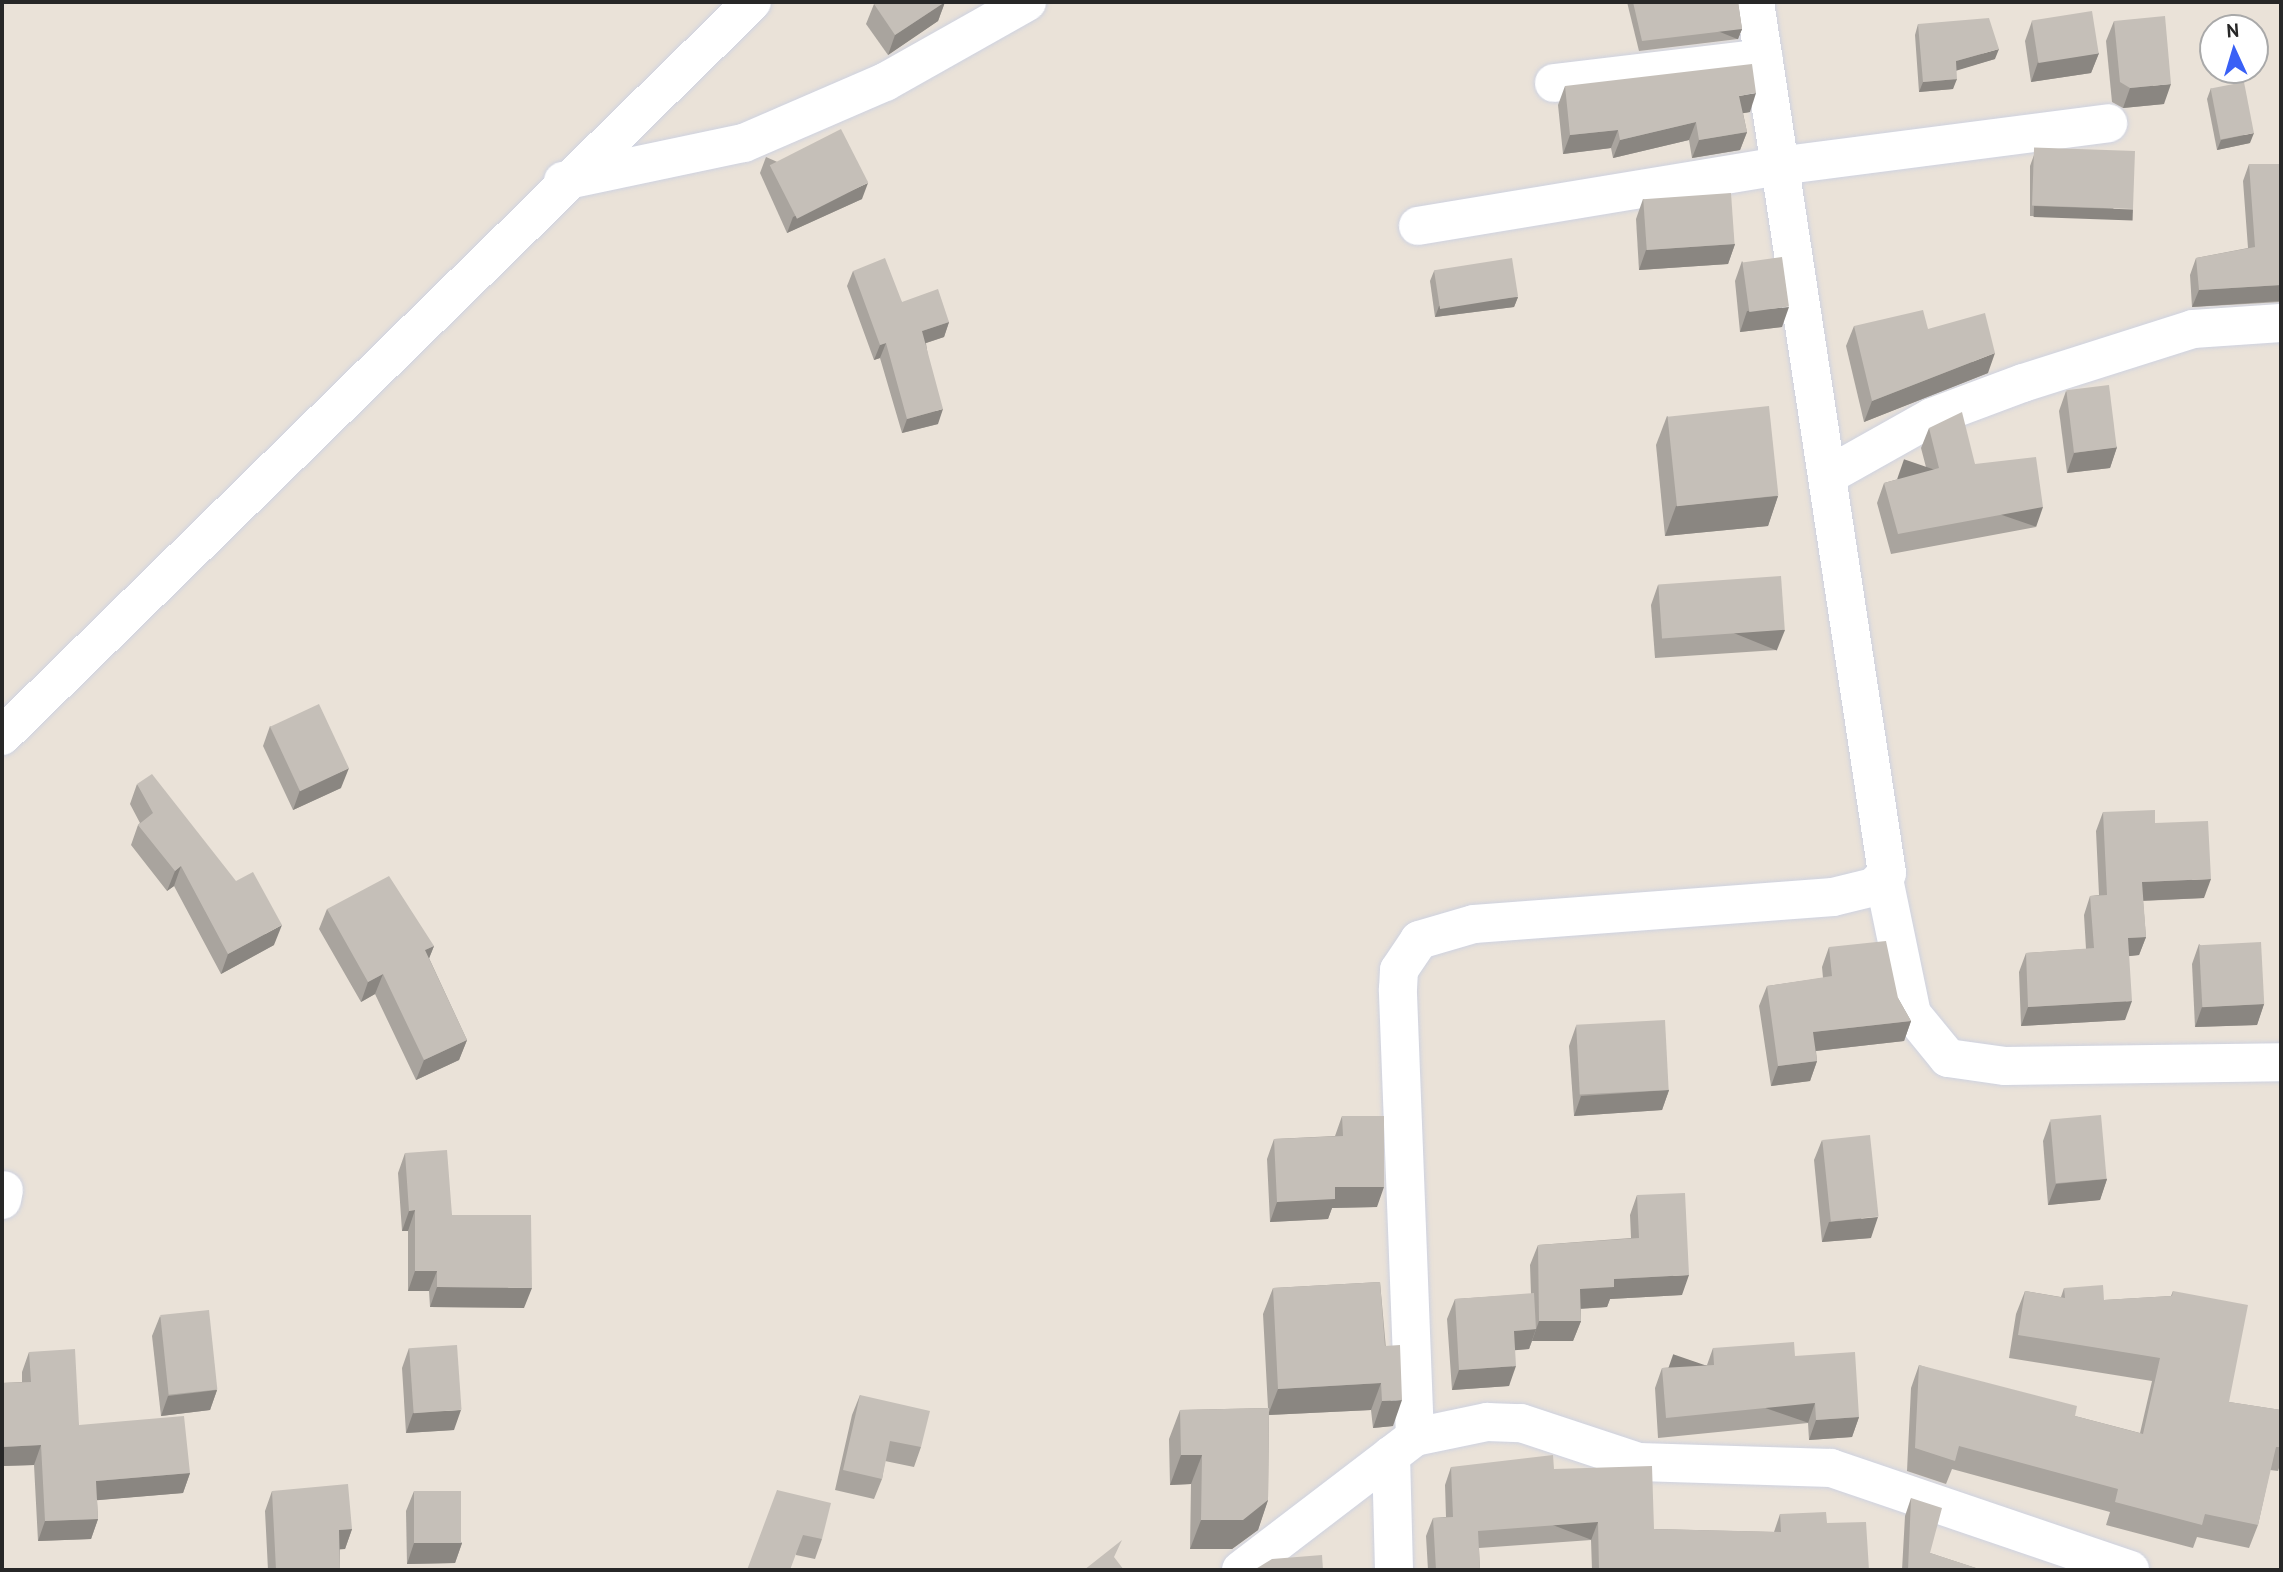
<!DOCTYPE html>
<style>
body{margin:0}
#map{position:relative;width:2283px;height:1572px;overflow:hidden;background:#eae2d8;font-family:"PT Sans",sans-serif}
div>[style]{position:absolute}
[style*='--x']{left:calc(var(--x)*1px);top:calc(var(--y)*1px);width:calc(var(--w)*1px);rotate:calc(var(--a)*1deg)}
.roads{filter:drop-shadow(0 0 2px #ced2e0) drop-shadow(0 0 2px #ced2e0)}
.minor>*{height:38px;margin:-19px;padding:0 19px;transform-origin:19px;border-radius:19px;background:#fff}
.wall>*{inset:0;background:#a9a49e}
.shaded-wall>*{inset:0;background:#8a8681;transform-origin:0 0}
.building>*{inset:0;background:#c5bfb8;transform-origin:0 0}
span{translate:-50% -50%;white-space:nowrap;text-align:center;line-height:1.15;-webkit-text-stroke:5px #fff;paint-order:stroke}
.frame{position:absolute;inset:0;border:4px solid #272727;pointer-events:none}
.north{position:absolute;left:2199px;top:14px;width:70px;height:70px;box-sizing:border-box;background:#fff;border:2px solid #a9a9a9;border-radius:50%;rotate:356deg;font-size:19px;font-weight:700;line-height:28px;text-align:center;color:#272727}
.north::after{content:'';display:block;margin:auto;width:24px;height:32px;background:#3960f6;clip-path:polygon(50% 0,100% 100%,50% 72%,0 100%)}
</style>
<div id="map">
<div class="roads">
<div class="minor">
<div style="--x:1554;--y:83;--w:211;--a:-6.8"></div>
<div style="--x:563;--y:181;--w:185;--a:-11.9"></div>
<div style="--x:744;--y:143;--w:154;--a:-23.4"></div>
<div style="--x:885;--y:82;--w:163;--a:-29.4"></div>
<div style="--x:1418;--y:226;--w:366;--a:-9.4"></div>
<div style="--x:1779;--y:166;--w:332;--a:-7.4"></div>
<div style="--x:1827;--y:476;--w:120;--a:-29.3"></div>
<div style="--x:1932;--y:417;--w:97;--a:-20.5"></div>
<div style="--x:2023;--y:383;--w:178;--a:-17.6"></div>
<div style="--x:2193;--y:329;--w:88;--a:-3.9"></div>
<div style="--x:2;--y:736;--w:1049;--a:-44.38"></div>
<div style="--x:1884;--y:879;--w:138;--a:78.3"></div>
<div style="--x:1912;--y:1014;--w:57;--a:50.7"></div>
<div style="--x:1948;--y:1058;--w:58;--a:8"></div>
<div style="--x:2005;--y:1066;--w:276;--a:-0.8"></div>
<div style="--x:2;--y:1200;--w:10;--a:-79"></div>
<div style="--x:1415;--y:1437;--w:74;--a:-11.8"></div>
<div style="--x:1487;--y:1422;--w:34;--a:2"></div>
<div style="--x:1521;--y:1423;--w:124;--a:18.3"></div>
<div style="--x:1639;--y:1462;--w:192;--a:1.8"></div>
<div style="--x:1831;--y:1468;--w:316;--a:18.8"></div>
<div style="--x:1391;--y:1455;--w:115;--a:88.5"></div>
<div style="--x:1241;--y:1570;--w:219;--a:-37.4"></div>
<div style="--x:1415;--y:1437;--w:448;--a:-92.2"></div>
<div style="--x:1398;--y:989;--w:19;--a:-87"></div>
<div style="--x:1399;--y:970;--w:36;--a:-56"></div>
<div style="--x:1419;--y:940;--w:57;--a:-16.2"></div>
<div style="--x:1474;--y:924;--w:360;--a:-4.3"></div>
<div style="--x:1833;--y:897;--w:42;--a:-13.7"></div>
<div style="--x:1874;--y:887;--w:19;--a:-47"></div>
<div style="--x:1887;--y:873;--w:881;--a:-98.62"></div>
</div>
</div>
<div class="wall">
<div style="clip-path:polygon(945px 2px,938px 21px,888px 55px,866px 24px,874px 4px)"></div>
<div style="clip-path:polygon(1627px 2px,1738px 2px,1742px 29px,1738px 39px,1639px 51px)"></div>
<div style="clip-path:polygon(2032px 21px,2099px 53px,2091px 73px,2031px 82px,2025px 41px)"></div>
<div style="clip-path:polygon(2114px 21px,2164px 104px,2123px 108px,2112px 102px,2106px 41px)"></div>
<div style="clip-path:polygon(1918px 24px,1995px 59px,1956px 70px,1953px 89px,1919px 92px,1915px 35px)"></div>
<div style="clip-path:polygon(1565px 86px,1750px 112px,1743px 113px,1747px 132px,1740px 150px,1692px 158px,1689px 140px,1613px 158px,1611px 148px,1563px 154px,1558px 105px)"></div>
<div style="clip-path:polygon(2211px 88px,2250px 143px,2217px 150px,2207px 99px)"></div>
<div style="clip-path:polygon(2034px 155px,2129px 219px,2030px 216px,2030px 166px)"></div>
<div style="clip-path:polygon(766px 157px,862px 199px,787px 233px,760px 173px)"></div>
<div style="clip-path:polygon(2249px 164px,2281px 164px,2281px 302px,2192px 307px,2190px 275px,2196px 258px,2248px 248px,2243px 181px)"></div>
<div style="clip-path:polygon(1643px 199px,1735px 244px,1728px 264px,1639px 270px,1636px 219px)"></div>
<div style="clip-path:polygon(1742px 261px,1782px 327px,1740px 332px,1735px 281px)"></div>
<div style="clip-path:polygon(853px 271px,902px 302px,949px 322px,944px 337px,926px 343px,938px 424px,902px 433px,880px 358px,874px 360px,847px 286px)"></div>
<div style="clip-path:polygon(1434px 271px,1518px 297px,1514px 307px,1435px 317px,1430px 281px)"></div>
<div style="clip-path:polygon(1854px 326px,1928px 329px,1988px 373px,1864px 422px,1846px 346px)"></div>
<div style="clip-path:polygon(2066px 391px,2117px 447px,2110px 468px,2067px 473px,2059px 411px)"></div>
<div style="clip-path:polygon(1667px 416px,1778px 496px,1768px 526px,1665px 536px,1656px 445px)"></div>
<div style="clip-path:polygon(1929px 428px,1975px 464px,2036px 527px,1891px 554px,1877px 503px,1884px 483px,1927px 471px,1921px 448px)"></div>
<div style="clip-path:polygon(1658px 585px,1777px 650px,1655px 658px,1651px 605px)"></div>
<div style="clip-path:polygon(270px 726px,341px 788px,293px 810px,263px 746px)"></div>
<div style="clip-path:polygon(137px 784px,274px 945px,221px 974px,174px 886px,167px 891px,131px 845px,138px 825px,140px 823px,130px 804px)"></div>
<div style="clip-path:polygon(2103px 812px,2155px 823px,2204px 898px,2143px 901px,2146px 937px,2139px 955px,2129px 956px,2125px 1020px,2021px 1026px,2019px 972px,2026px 953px,2086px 949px,2084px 915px,2090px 896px,2099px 895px,2096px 831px)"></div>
<div style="clip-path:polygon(327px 909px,434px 946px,429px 958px,467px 1040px,459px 1060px,416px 1080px,375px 994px,361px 1002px,319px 929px)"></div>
<div style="clip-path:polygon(2199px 944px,2264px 1004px,2257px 1025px,2195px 1027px,2192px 964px)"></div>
<div style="clip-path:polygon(1829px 947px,1898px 998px,1911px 1021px,1904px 1041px,1816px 1051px,1817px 1061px,1810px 1081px,1771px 1086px,1759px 1006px,1767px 986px,1823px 978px,1822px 967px)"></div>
<div style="clip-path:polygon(1576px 1026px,1669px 1090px,1662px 1110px,1574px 1116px,1569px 1046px)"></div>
<div style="clip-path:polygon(1342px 1116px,1377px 1207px,1332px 1208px,1328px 1219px,1270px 1222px,1267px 1159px,1274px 1139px,1335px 1136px)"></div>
<div style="clip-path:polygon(2050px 1121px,2107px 1179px,2100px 1200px,2048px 1205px,2043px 1141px)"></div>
<div style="clip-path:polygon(1822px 1140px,1871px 1238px,1822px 1242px,1814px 1160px)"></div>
<div style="clip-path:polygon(405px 1153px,452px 1215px,524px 1308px,430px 1307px,429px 1291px,408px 1291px,408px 1231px,402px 1231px,398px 1173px)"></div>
<div style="clip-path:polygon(1637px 1195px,1682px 1295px,1610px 1299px,1607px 1307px,1581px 1309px,1581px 1321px,1573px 1341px,1532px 1341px,1529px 1349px,1515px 1350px,1509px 1386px,1452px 1390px,1447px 1319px,1455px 1299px,1531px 1294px,1530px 1265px,1538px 1245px,1631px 1238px,1630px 1215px)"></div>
<div style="clip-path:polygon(1380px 1282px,1393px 1426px,1373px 1428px,1371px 1410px,1269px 1415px,1268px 1500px,1258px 1530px,1232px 1549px,1190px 1549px,1191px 1484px,1170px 1485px,1169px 1439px,1180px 1410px,1268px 1408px,1263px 1314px,1273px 1288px)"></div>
<div style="clip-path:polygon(2064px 1288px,2104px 1300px,2171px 1296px,2173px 1291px,2229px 1402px,2281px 1410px,2281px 1462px,2278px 1471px,2270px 1470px,2258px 1525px,2249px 1548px,2197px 1537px,2193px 1548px,2106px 1525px,2110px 1512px,1952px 1469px,1946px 1484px,1907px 1471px,1911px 1388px,1919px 1365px,2075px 1416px,2140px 1433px,2152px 1381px,2009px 1358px,2016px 1314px,2025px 1291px,2061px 1297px)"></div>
<div style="clip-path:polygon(160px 1316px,217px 1390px,210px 1410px,161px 1416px,152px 1336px)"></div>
<div style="clip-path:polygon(409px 1348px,454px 1430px,406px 1433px,402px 1368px)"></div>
<div style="clip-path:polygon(1713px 1348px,1795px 1356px,1859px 1417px,1852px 1437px,1809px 1440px,1808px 1423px,1658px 1438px,1655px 1388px,1662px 1368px,1707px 1365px)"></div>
<div style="clip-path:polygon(29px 1352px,79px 1425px,190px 1473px,183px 1493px,97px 1500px,98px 1519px,91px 1539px,38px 1541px,34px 1465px,2px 1466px,2px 1383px,22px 1382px,22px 1372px)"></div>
<div style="clip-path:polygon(860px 1395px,921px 1447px,914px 1467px,885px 1461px,882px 1479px,874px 1499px,835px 1490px,852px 1415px)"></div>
<div style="clip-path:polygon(1451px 1467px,1554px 1469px,1654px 1529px,1774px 1532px,1780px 1514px,1827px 1523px,1869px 1570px,1592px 1570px,1591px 1540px,1479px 1548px,1480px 1570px,1428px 1570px,1426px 1536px,1433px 1518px,1446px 1517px,1445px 1485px)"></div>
<div style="clip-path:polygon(777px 1490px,822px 1539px,815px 1559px,796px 1555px)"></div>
<div style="clip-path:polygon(272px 1491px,352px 1529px,345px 1549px,340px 1549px,340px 1570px,268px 1570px,265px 1511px)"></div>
<div style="clip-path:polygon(414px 1491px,462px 1543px,455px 1563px,407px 1564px,406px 1511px)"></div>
<div style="clip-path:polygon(1911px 1498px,1930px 1553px,1982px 1570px,1902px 1570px,1905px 1516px)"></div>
</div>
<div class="shaded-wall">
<div style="clip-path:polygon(945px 2px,938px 21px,888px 55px,895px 35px)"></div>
<div style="left:1742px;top:29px;width:11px;height:101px;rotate:112deg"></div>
<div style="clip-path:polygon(1999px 49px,1995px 59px,1952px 72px,1956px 61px)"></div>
<div style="clip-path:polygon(2099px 53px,2091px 73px,2031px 82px,2038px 62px)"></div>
<div style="clip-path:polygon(1957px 79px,1953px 89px,1919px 92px,1923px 82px)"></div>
<div style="clip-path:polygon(2171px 84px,2164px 104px,2123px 108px,2130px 88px)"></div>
<div style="clip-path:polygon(1756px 93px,1750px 112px,1733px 115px,1739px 96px)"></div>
<div style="clip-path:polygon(1696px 122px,1689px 140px,1613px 158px,1620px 140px)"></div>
<div style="clip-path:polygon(1618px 130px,1611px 148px,1563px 154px,1570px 135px)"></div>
<div style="clip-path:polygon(1747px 132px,1740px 150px,1692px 158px,1699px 140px)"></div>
<div style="clip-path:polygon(2254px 133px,2250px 143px,2217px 150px,2221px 140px)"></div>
<div style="clip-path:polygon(868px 183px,862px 199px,787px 233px,793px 217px)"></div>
<div style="left:2034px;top:206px;width:99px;height:11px;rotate:2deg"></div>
<div style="clip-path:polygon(1735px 244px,1728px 264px,1639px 270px,1646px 250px)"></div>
<div style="clip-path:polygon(2281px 285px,2280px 301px,2192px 307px,2199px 290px)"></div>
<div style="clip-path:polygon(1518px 297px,1514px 307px,1435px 317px,1439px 306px)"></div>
<div style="clip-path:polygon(1789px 307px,1782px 327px,1740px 332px,1747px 311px)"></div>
<div style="clip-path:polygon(949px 322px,944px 337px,917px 346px,922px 331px)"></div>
<div style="clip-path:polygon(886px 343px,880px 358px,874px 360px,880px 345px)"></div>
<div style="clip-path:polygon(1995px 353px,1988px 373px,1864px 422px,1872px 401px)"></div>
<div style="clip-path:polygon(943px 409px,938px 424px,902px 433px,907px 419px)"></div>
<div style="clip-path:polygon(2117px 447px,2110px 468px,2067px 473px,2074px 453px)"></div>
<div style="clip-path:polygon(1778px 496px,1768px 526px,1665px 536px,1676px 506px)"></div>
<div style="left:2043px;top:507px;width:21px;height:147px;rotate:109deg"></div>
<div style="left:1785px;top:630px;width:22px;height:123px;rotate:112deg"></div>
<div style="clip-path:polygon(349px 768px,341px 788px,293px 810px,300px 790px)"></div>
<div style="clip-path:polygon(181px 866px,174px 886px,167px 891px,175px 871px)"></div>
<div style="clip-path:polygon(2211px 879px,2204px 898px,2135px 901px,2142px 882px)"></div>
<div style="clip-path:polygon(282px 925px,274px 945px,221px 974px,228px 954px)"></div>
<div style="clip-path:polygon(2146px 937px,2139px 955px,2121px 957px,2128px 938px)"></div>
<div style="clip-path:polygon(434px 946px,426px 966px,425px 950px)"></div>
<div style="clip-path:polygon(383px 974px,375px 994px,361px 1002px,368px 982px)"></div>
<div style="clip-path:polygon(2132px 1001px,2125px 1020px,2021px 1026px,2028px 1007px)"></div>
<div style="clip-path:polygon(2264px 1004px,2257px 1025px,2195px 1027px,2202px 1007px)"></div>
<div style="clip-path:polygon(1911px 1021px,1904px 1041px,1806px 1052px,1813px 1032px)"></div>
<div style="clip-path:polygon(467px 1040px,459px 1060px,416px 1080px,424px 1060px)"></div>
<div style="clip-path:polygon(1817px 1061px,1810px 1081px,1771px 1086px,1778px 1066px)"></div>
<div style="clip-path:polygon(1669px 1090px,1662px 1110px,1574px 1116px,1581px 1096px)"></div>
<div style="clip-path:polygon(2107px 1179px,2100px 1200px,2048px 1205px,2056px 1184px)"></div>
<div style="clip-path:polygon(1335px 1187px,1384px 1187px,1377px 1207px,1332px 1208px,1328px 1219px,1270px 1222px,1277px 1202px)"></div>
<div style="clip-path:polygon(415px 1210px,408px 1231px,402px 1231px,409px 1211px)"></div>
<div style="clip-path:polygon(1878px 1217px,1871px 1238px,1822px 1242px,1829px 1222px)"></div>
<div style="clip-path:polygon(415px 1271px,437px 1271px,429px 1291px,408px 1291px)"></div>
<div style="clip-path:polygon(1689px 1275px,1682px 1295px,1610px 1299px,1607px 1307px,1573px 1309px,1580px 1289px,1614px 1279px)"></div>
<div style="clip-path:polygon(437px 1287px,532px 1288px,524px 1308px,430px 1307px)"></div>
<div style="clip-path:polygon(1539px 1321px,1581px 1321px,1573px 1341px,1532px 1341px)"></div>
<div style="clip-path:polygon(1536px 1329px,1529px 1349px,1506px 1351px,1514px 1331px)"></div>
<div style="clip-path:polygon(1516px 1366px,1509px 1386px,1452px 1390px,1459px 1370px)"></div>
<div style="clip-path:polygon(1381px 1383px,1371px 1410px,1268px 1415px,1278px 1389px)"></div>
<div style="clip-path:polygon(217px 1390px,210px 1410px,161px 1416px,168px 1396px)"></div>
<div style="clip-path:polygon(1402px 1400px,1393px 1426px,1373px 1428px,1382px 1401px)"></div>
<div style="left:1815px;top:1403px;width:21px;height:150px;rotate:109deg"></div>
<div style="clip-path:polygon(461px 1410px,454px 1430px,406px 1433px,413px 1413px)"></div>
<div style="clip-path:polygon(1859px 1417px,1852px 1437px,1809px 1440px,1816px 1420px)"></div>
<div style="clip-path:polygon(41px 1445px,34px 1465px,2px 1466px,2px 1447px)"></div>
<div style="clip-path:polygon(1181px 1455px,1202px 1455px,1191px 1484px,1170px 1485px)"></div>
<div style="clip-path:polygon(190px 1473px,183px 1493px,88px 1501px,96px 1481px)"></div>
<div style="clip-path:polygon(1268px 1500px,1258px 1530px,1232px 1549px,1190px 1549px,1201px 1520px)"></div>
<div style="clip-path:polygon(98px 1519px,91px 1539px,38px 1541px,45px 1521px)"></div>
<div style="left:1598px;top:1522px;width:19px;height:120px;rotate:111deg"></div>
<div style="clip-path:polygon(352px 1529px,345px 1549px,332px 1550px,339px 1530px)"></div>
<div style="clip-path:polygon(414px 1543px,462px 1543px,455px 1563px,407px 1564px)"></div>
</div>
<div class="building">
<div style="clip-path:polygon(877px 2px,945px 2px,895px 35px,874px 4px)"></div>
<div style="clip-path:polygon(1633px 2px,1738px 2px,1742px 29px,1642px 41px)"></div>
<div style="left:2092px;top:11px;width:43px;height:61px;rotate:81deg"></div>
<div style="clip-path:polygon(2165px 16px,2171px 84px,2130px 88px,2120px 82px,2114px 21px)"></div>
<div style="clip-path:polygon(1989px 18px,1999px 49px,1956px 61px,1957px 79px,1923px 82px,1918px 24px)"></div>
<div style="clip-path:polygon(1752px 64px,1756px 93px,1739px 96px,1747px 132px,1699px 140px,1696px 122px,1620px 140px,1618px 130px,1570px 135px,1565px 86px)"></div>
<div style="left:2244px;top:82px;width:52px;height:34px;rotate:79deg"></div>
<div style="left:841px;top:129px;width:60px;height:80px;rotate:63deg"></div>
<div style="left:2135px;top:151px;width:58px;height:101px;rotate:92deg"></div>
<div style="clip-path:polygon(2249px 164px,2281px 164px,2281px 285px,2199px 290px,2196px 258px,2255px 247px)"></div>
<div style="left:1731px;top:193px;width:51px;height:88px;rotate:86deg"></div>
<div style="left:1782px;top:257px;width:50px;height:40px;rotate:82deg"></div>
<div style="clip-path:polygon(885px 258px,902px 302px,938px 289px,949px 322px,922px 331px,943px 409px,907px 419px,886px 343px,880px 345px,853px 271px)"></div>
<div style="left:1512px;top:258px;width:39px;height:79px;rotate:81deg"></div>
<div style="clip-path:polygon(1923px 310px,1928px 329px,1985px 313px,1995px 353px,1872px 401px,1854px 326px)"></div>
<div style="left:2109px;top:385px;width:63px;height:43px;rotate:83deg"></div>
<div style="left:1769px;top:406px;width:90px;height:102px;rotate:84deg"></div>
<div style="clip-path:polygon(1962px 412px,1975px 464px,2036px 457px,2043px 507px,1898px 534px,1884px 483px,1939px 468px,1929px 428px)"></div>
<div style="left:1781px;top:576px;width:54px;height:123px;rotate:86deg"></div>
<div style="left:319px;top:704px;width:71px;height:54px;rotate:65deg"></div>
<div style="clip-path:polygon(152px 774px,236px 881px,253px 872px,282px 925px,228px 954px,181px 866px,175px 871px,138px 825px,153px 813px,137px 784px)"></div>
<div style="clip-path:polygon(2155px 810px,2155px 823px,2208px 821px,2211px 879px,2142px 882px,2146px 937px,2128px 938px,2132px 1001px,2028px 1007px,2026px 953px,2094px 948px,2090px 896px,2107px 895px,2103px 812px)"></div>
<div style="clip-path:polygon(389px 876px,434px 946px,425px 950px,467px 1040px,424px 1060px,383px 974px,368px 982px,327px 909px)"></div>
<div style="clip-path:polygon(1886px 941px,1898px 998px,1911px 1021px,1813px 1032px,1817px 1061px,1778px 1066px,1767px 986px,1832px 976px,1829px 947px)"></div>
<div style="left:2261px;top:942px;width:62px;height:62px;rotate:87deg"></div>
<div style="left:1665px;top:1020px;width:70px;height:89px;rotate:87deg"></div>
<div style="left:2101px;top:1115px;width:64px;height:51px;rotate:85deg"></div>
<div style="clip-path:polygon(1342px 1116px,1384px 1116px,1384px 1187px,1335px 1187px,1335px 1199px,1277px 1202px,1274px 1139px,1343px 1136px)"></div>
<div style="left:1870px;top:1135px;width:82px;height:48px;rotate:84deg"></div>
<div style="clip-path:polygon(447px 1150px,452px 1215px,531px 1215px,532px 1288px,437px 1287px,437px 1271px,415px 1271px,415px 1210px,409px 1211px,405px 1153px)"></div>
<div style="clip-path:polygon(1685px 1193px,1689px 1275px,1614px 1279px,1614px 1287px,1580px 1289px,1581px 1321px,1539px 1321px,1538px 1245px,1639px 1238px,1637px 1195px)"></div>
<div style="clip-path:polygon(1380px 1282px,1385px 1346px,1400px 1345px,1402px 1400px,1382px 1401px,1381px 1383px,1278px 1389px,1273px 1288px)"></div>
<div style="clip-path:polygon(2103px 1285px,2104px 1300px,2172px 1296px,2173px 1291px,2248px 1305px,2229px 1402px,2281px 1410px,2281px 1447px,2276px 1447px,2258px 1525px,2205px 1514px,2202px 1525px,2115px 1502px,2118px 1489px,1959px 1446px,1955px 1461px,1915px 1448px,1919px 1365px,2077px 1406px,2075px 1416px,2143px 1434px,2160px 1358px,2018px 1335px,2025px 1291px,2065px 1298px,2064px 1288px)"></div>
<div style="clip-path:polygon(1534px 1293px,1536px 1329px,1514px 1331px,1516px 1366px,1459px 1370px,1455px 1299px)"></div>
<div style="left:209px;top:1310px;width:80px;height:49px;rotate:84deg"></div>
<div style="clip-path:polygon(1794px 1342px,1795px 1356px,1855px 1352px,1859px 1417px,1816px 1420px,1815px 1403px,1666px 1418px,1662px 1368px,1714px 1365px,1713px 1348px)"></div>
<div style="left:457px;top:1345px;width:65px;height:48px;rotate:86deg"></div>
<div style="clip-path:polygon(75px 1349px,79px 1425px,184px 1416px,190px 1473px,96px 1481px,98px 1519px,45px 1521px,41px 1445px,2px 1447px,2px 1383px,31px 1382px,29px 1352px)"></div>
<div style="clip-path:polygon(860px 1395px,930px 1411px,921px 1447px,890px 1441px,882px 1479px,843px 1470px)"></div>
<div style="clip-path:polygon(1269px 1408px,1268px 1500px,1243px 1520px,1201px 1520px,1202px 1455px,1181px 1455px,1180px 1410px)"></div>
<div style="clip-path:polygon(1553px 1455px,1554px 1469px,1652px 1466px,1654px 1529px,1781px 1532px,1780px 1514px,1826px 1512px,1827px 1523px,1866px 1522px,1869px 1570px,1599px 1570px,1598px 1522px,1478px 1531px,1480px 1570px,1436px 1570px,1433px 1518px,1453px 1517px,1451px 1467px)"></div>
<div style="clip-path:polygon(348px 1484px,352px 1529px,339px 1530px,340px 1570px,276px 1570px,272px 1491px)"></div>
<div style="clip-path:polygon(777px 1490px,831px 1503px,822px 1539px,803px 1535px,790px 1570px,747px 1570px)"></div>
<div style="left:414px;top:1491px;width:47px;height:52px"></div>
<div style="clip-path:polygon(1911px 1498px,1942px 1508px,1930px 1553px,1982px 1570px,1908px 1570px)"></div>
<div style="clip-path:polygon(1122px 1540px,1114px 1557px,1124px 1570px,1084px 1570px)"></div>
<div style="clip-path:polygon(1322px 1555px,1323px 1570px,1254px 1570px,1272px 1559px)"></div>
</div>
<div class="frame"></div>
<div class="north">N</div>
</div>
